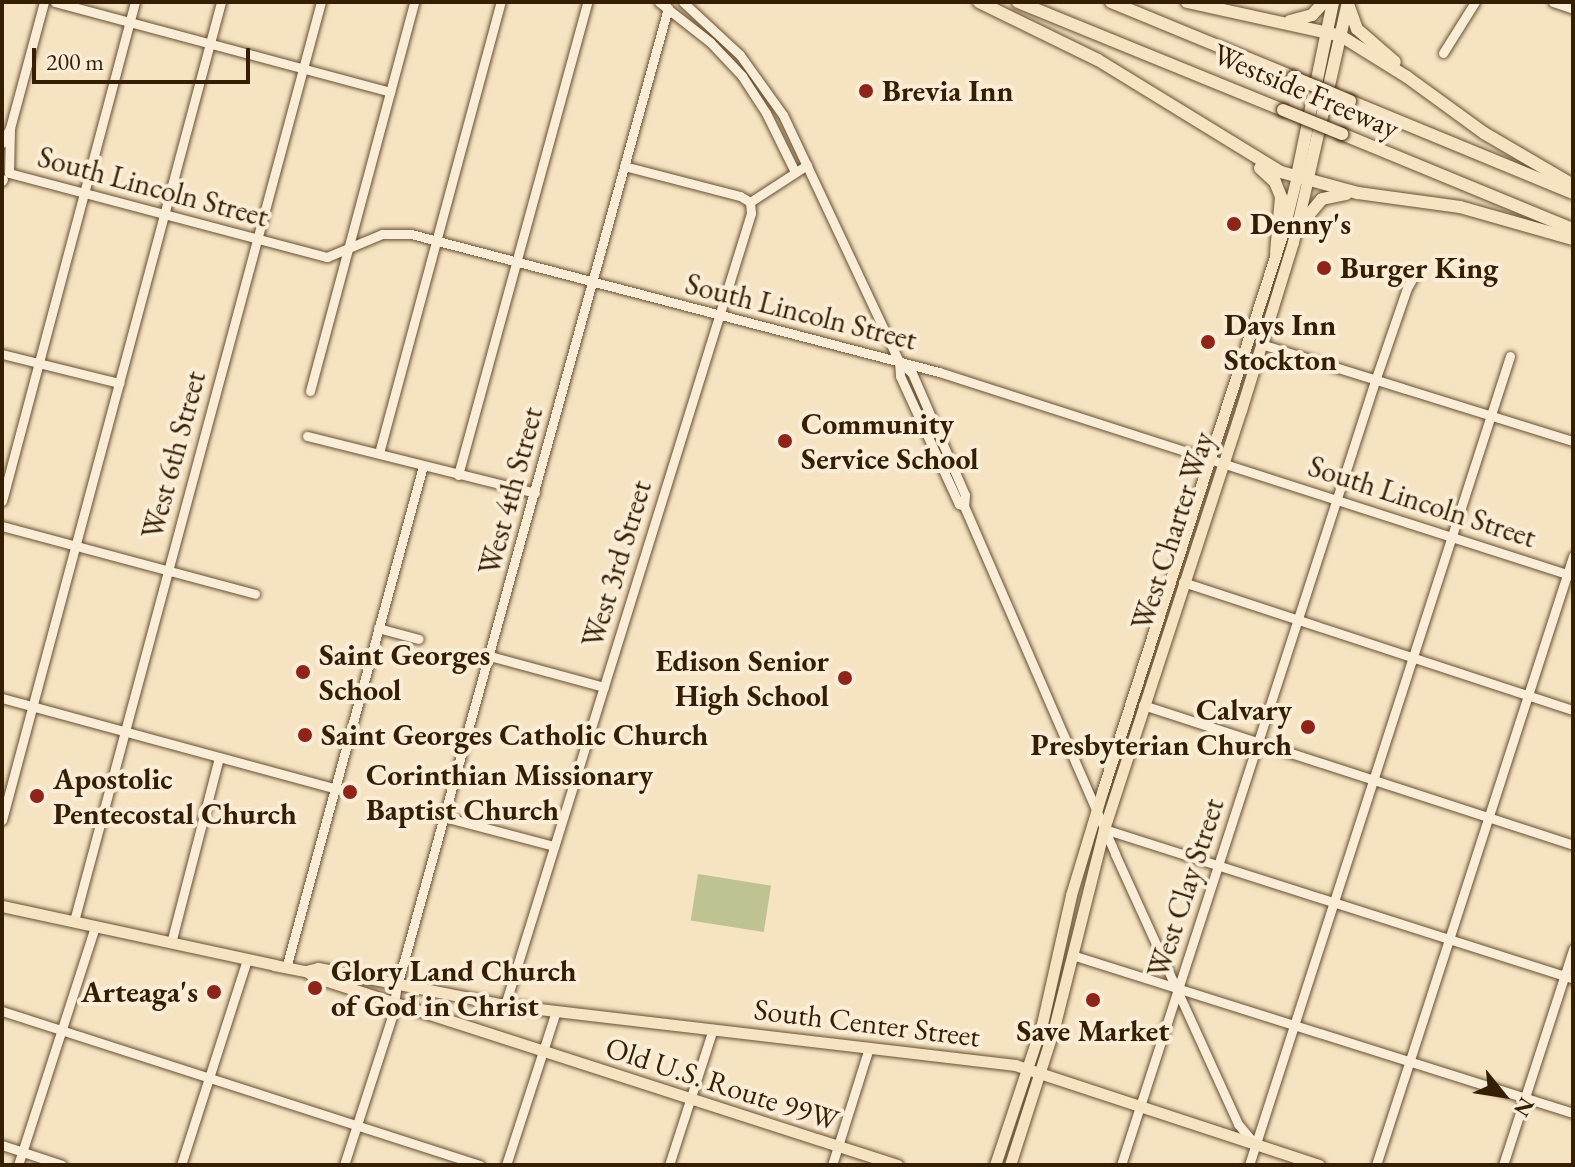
<!DOCTYPE html>
<style>
body{margin:0}
#map{position:relative;width:1575px;height:1167px;overflow:hidden;background:#f6e3c1;font-family:"EB Garamond",serif}
div>[style]{position:absolute}
[style*='--x']{left:calc(var(--x)*1px);top:calc(var(--y)*1px);width:calc(var(--w)*1px);rotate:calc(var(--a)*1deg)}
.green>*{inset:0;background:#bfc391;transform-origin:0 0}
.roads{filter:drop-shadow(0 0 2px #664f32) drop-shadow(0 0 2px #664f32)}
.minor>*{height:9px;margin:-4.5px;padding:0 4.5px;transform-origin:4.5px;border-radius:4.5px;background:#f9edd7}
.major>*{height:11px;margin:-5.5px;padding:0 5.5px;transform-origin:5.5px;border-radius:5.5px;background:#f6e3c1}
.highway>*{height:12px;margin:-6px;padding:0 6px;transform-origin:6px;border-radius:6px;background:#f6e3c1}
.bridges{filter:drop-shadow(0 0 2px #361e02) drop-shadow(0 0 2px #361e02)}
.highway-bridge>*{height:12px;margin:-6px;padding:0 6px;transform-origin:6px;border-radius:6px;background:#f6e3c1}
.dots>*{width:22px;height:22px;translate:-50% -50%;box-sizing:border-box;border:4px solid #f9edd7;border-radius:50%}
span{translate:-50% -50%;white-space:nowrap;text-align:center;line-height:1.15;-webkit-text-stroke:8px #f9edd7;paint-order:stroke}
.poi-label{font-size:30px;color:#361e02;font-weight:700}
.left{translate:0 -50%;text-align:left}
.right{translate:-100% -50%;text-align:right}
.street-label{font-size:30px;color:#361e02}
.frame{position:absolute;inset:0;border:4px solid #361e02;pointer-events:none}
.north{position:absolute;left:1463px;top:1055px;width:80px;height:80px;-webkit-text-stroke:6px #f9edd7;paint-order:stroke;rotate:120deg;font-size:22px;font-weight:700;line-height:32px;text-align:center;color:#361e02}
.north::after{content:'';display:block;margin:auto;width:28px;height:36px;background:#361e02;clip-path:polygon(50% 0,100% 100%,50% 72%,0 100%)}
.scale{position:absolute;left:32px;top:48px;width:218px;height:36px;box-sizing:border-box;border:4px solid #361e02;border-top:0;padding-left:10px;font-size:24px;line-height:28px;white-space:nowrap;color:#361e02;-webkit-text-stroke:6px #f9edd7;paint-order:stroke}
</style>
<div id="map">
<div class="green">
<div style="left:698px;top:874px;width:74px;height:47px;rotate:9deg"></div>
</div>
<div class="roads">
<div class="minor">
<div style="--x:55;--y:2;--w:347;--a:15"></div>
<div style="--x:659;--y:2;--w:65;--a:38.1"></div>
<div style="--x:710;--y:42;--w:47;--a:46.7"></div>
<div style="--x:742;--y:76;--w:44;--a:57"></div>
<div style="--x:766;--y:113;--w:66;--a:63.8"></div>
<div style="--x:683;--y:2;--w:78;--a:42.9"></div>
<div style="--x:740;--y:55;--w:74;--a:54.4"></div>
<div style="--x:783;--y:115;--w:272;--a:64.8"></div>
<div style="--x:899;--y:361;--w:18;--a:43"></div>
<div style="--x:912;--y:373;--w:133;--a:66.5"></div>
<div style="--x:965;--y:495;--w:11;--a:95"></div>
<div style="--x:1553;--y:2;--w:21;--a:19"></div>
<div style="--x:1443;--y:53;--w:60;--a:-57.9"></div>
<div style="--x:2;--y:143;--w:17;--a:-62"></div>
<div style="--x:624;--y:166;--w:120;--a:14.5"></div>
<div style="--x:740;--y:196;--w:12;--a:31"></div>
<div style="--x:9;--y:173;--w:329;--a:14.8"></div>
<div style="--x:327;--y:257;--w:60;--a:-22.7"></div>
<div style="--x:382;--y:234;--w:29;--a:0"></div>
<div style="--x:411;--y:234;--w:546;--a:14.65"></div>
<div style="--x:939;--y:372;--w:666;--a:17.84"></div>
<div style="--x:9;--y:173;--w:45;--a:-88.7"></div>
<div style="--x:10;--y:128;--w:131;--a:-74.9"></div>
<div style="--x:2;--y:181;--w:2;--a:-63"></div>
<div style="--x:1261;--y:344;--w:327;--a:17.3"></div>
<div style="--x:2;--y:354;--w:121;--a:13.9"></div>
<div style="--x:899;--y:361;--w:15;--a:86"></div>
<div style="--x:900;--y:376;--w:141;--a:65.3"></div>
<div style="--x:959;--y:504;--w:5;--a:22"></div>
<div style="--x:964;--y:506;--w:379;--a:66.5"></div>
<div style="--x:1115;--y:854;--w:297;--a:65.5"></div>
<div style="--x:1238;--y:1124;--w:26;--a:50"></div>
<div style="--x:310;--y:391;--w:403;--a:-75"></div>
<div style="--x:307;--y:436;--w:235;--a:14"></div>
<div style="--x:379;--y:453;--w:467;--a:-74.9"></div>
<div style="--x:458;--y:475;--w:490;--a:-74.7"></div>
<div style="--x:2;--y:501;--w:516;--a:-75.08"></div>
<div style="--x:2;--y:526;--w:262;--a:15"></div>
<div style="--x:1183;--y:582;--w:410;--a:18.2"></div>
<div style="--x:378;--y:628;--w:42;--a:15"></div>
<div style="--x:490;--y:656;--w:118;--a:15.2"></div>
<div style="--x:2;--y:698;--w:344;--a:15.2"></div>
<div style="--x:1143;--y:705;--w:452;--a:18"></div>
<div style="--x:444;--y:817;--w:114;--a:14.8"></div>
<div style="--x:2;--y:820;--w:847;--a:-75.01"></div>
<div style="--x:1104;--y:829;--w:492;--a:17.7"></div>
<div style="--x:74;--y:921;--w:952;--a:-74.96"></div>
<div style="--x:171;--y:943;--w:192;--a:-75.5"></div>
<div style="--x:1072;--y:955;--w:525;--a:17.5"></div>
<div style="--x:286;--y:968;--w:520;--a:-74.74"></div>
<div style="--x:505;--y:1005;--w:829;--a:-72.74"></div>
<div style="--x:751;--y:213;--w:11;--a:-95"></div>
<div style="--x:750;--y:202;--w:68;--a:-33"></div>
<div style="--x:2;--y:1011;--w:502;--a:17.86"></div>
<div style="--x:2;--y:1145;--w:63;--a:18.4"></div>
<div style="--x:18;--y:1165;--w:251;--a:-72.1"></div>
<div style="--x:181;--y:1165;--w:215;--a:-72.2"></div>
<div style="--x:344;--y:1165;--w:157;--a:-72.1"></div>
<div style="--x:392;--y:1016;--w:30;--a:-81"></div>
<div style="--x:397;--y:986;--w:1015;--a:-74.51"></div>
<div style="--x:506;--y:1165;--w:162;--a:-72"></div>
<div style="--x:669;--y:1165;--w:143;--a:-72.1"></div>
<div style="--x:832;--y:1165;--w:123;--a:-72.5"></div>
<div style="--x:1121;--y:1165;--w:827;--a:-72.05"></div>
<div style="--x:1376;--y:378;--w:95;--a:-71"></div>
<div style="--x:1407;--y:288;--w:16;--a:-60"></div>
<div style="--x:1249;--y:1165;--w:850;--a:-72.12"></div>
<div style="--x:1376;--y:1165;--w:640;--a:-72.07"></div>
<div style="--x:1503;--y:1165;--w:227;--a:-72"></div>
</div>
<div class="major">
<div style="--x:2;--y:906;--w:278;--a:12.2"></div>
<div style="--x:274;--y:965;--w:33;--a:11"></div>
<div style="--x:306;--y:971;--w:12;--a:-14"></div>
<div style="--x:318;--y:968;--w:191;--a:11.2"></div>
<div style="--x:505;--y:1005;--w:514;--a:6.71"></div>
<div style="--x:1015;--y:1065;--w:320;--a:18.2"></div>
<div style="--x:306;--y:971;--w:11;--a:34"></div>
<div style="--x:315;--y:977;--w:612;--a:17.9"></div>
<div style="--x:995;--y:1165;--w:149;--a:-71.6"></div>
<div style="--x:1042;--y:1024;--w:132;--a:-77.3"></div>
<div style="--x:1071;--y:895;--w:111;--a:-73.2"></div>
<div style="--x:1103;--y:789;--w:585;--a:-72.09"></div>
<div style="--x:1283;--y:232;--w:58;--a:-76"></div>
<div style="--x:1010;--y:1165;--w:144;--a:-72.2"></div>
<div style="--x:1054;--y:1028;--w:205;--a:-75.9"></div>
<div style="--x:1104;--y:829;--w:441;--a:-71.9"></div>
<div style="--x:1241;--y:410;--w:176;--a:-72.8"></div>
<div style="--x:1293;--y:242;--w:66;--a:-76.8"></div>
</div>
<div class="highway">
<div style="--x:979;--y:2;--w:132;--a:26"></div>
<div style="--x:1098;--y:60;--w:215;--a:31.5"></div>
<div style="--x:1281;--y:172;--w:80;--a:15.3"></div>
<div style="--x:1358;--y:193;--w:103;--a:7.8"></div>
<div style="--x:1460;--y:207;--w:117;--a:15.8"></div>
<div style="--x:1018;--y:2;--w:286;--a:22.2"></div>
<div style="--x:1111;--y:2;--w:197;--a:22.4"></div>
<div style="--x:1187;--y:2;--w:158;--a:12.4"></div>
<div style="--x:1341;--y:36;--w:78;--a:31.8"></div>
<div style="--x:1407;--y:77;--w:95;--a:36"></div>
<div style="--x:1484;--y:133;--w:103;--a:30.3"></div>
<div style="--x:1349;--y:7;--w:23;--a:70"></div>
<div style="--x:1357;--y:29;--w:50;--a:41"></div>
<div style="--x:1290;--y:21;--w:23;--a:-15"></div>
<div style="--x:1312;--y:15;--w:18;--a:-47"></div>
<div style="--x:1350;--y:101;--w:241;--a:22.4"></div>
<div style="--x:1342;--y:134;--w:250;--a:22.4"></div>
<div style="--x:1260;--y:168;--w:21;--a:43"></div>
<div style="--x:1275;--y:182;--w:16;--a:68"></div>
<div style="--x:1281;--y:197;--w:56;--a:95.1"></div>
<div style="--x:1297;--y:176;--w:178;--a:-78.3"></div>
<div style="--x:1308;--y:178;--w:180;--a:-77.2"></div>
<div style="--x:1296;--y:230;--w:40;--a:-50"></div>
<div style="--x:1322;--y:199;--w:25;--a:-12"></div>
</div>
</div>
<div class="bridges">
<div class="highway-bridge">
<div style="--x:1293;--y:77;--w:62;--a:22.8"></div>
<div style="--x:1283;--y:110;--w:64;--a:22.1"></div>
</div>
</div>
<div class="dots">
<div style="left:866px;top:91px;background:#8f2418"></div>
<div style="left:1234px;top:224px;background:#8f2418"></div>
<div style="left:1324px;top:268px;background:#8f2418"></div>
<div style="left:1208px;top:342px;background:#8f2418"></div>
<div style="left:785px;top:441px;background:#8f2418"></div>
<div style="left:303px;top:672px;background:#8f2418"></div>
<div style="left:845px;top:678px;background:#8f2418"></div>
<div style="left:1308px;top:727px;background:#8f2418"></div>
<div style="left:305px;top:735px;background:#8f2418"></div>
<div style="left:350px;top:792px;background:#8f2418"></div>
<div style="left:37px;top:796px;background:#8f2418"></div>
<div style="left:315px;top:988px;background:#8f2418"></div>
<div style="left:214px;top:992px;background:#8f2418"></div>
<div style="left:1093px;top:1000px;background:#8f2418"></div>
</div>
<div class="poi-label">
<span class="left" style="left:882px;top:91px">Brevia Inn</span>
<span class="left" style="left:1250px;top:224px">Denny's</span>
<span class="left" style="left:1340px;top:268px">Burger King</span>
<span class="left" style="left:1224px;top:342px">Days Inn<br>Stockton</span>
<span class="left" style="left:801px;top:441px">Community<br>Service School</span>
<span class="left" style="left:319px;top:672px">Saint Georges<br>School</span>
<span class="right" style="left:829px;top:678px">Edison Senior<br>High School</span>
<span class="right" style="left:1292px;top:727px">Calvary<br>Presbyterian Church</span>
<span class="left" style="left:321px;top:735px">Saint Georges Catholic Church</span>
<span class="left" style="left:366px;top:792px">Corinthian Missionary<br>Baptist Church</span>
<span class="left" style="left:53px;top:796px">Apostolic<br>Pentecostal Church</span>
<span class="left" style="left:331px;top:988px">Glory Land Church<br>of God in Christ</span>
<span class="right" style="left:198px;top:992px">Arteaga's</span>
<span style="left:1093px;top:1031px">Save Market</span>
</div>
<div class="street-label">
<span style="left:1306px;top:91px;rotate:23deg">Westside Freeway</span>
<span style="left:153px;top:187px;rotate:15deg">South Lincoln Street</span>
<span style="left:801px;top:312px;rotate:14deg">South Lincoln Street</span>
<span style="left:174px;top:455px;rotate:-75deg">West 6th Street</span>
<span style="left:511px;top:491px;rotate:-75deg">West 4th Street</span>
<span style="left:1422px;top:502px;rotate:18deg">South Lincoln Street</span>
<span style="left:1173px;top:531px;rotate:-72deg">West Charter Way</span>
<span style="left:617px;top:564px;rotate:-73deg">West 3rd Street</span>
<span style="left:1186px;top:888px;rotate:-72deg">West Clay Street</span>
<span style="left:867px;top:1023px;rotate:7deg">South Center Street</span>
<span style="left:722px;top:1084px;rotate:18deg">Old U.S. Route 99W</span>
</div>
<div class="frame"></div>
<div class="north">N</div>
<div class="scale">200 m</div>
</div>
